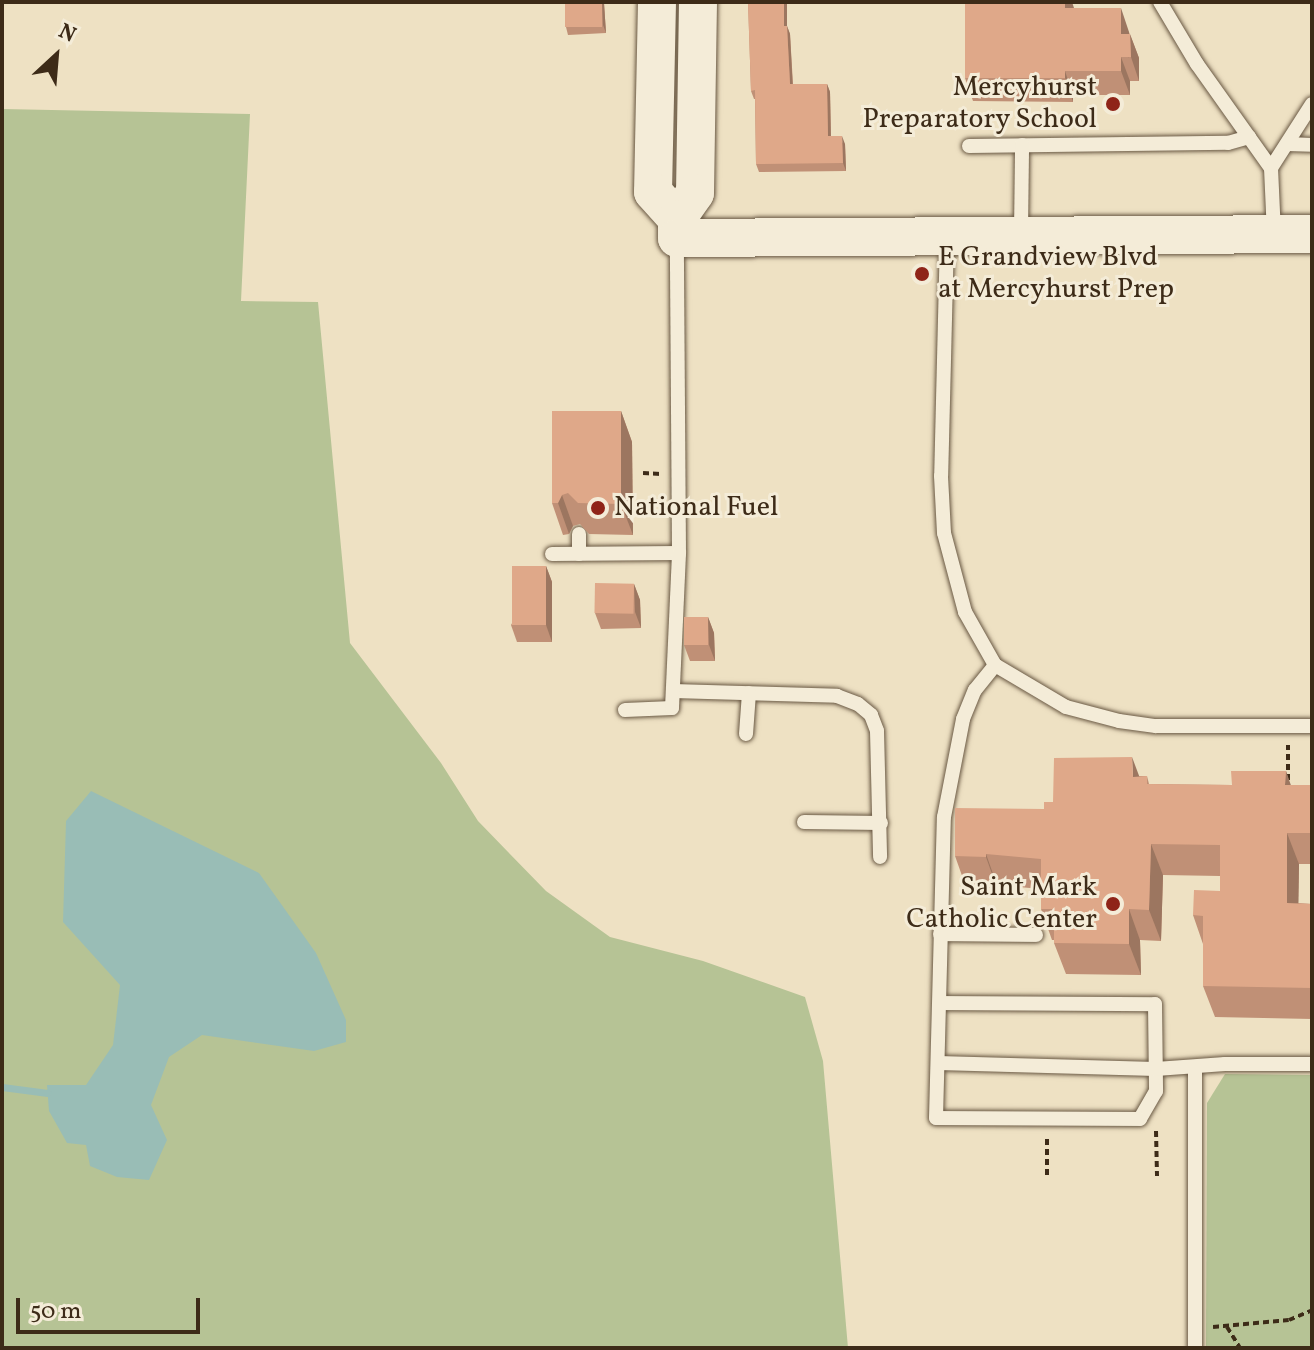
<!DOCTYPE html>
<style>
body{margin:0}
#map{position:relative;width:1314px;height:1350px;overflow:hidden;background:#eee1c3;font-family:Vollkorn,serif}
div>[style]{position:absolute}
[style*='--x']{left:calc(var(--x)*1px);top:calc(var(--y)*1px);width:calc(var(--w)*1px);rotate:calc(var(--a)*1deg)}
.green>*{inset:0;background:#b6c395}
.water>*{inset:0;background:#99bdb6}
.stream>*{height:7px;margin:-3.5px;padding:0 3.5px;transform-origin:3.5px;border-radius:3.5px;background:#99bdb6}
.path>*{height:4px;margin-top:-2px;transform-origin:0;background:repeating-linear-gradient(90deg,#3d2b18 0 6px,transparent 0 10px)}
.roads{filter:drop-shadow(0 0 2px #695843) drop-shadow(0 0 2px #695843)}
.lane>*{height:14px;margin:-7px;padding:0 7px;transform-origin:7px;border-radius:7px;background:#f4ecd8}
.secondary>*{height:38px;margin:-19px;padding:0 19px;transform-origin:19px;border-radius:19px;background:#f4ecd8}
.wall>*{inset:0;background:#c09076}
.shaded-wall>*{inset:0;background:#9c7660}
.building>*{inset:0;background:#dfa889;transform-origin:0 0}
.dots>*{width:22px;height:22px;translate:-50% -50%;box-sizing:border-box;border:4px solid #f4ecd8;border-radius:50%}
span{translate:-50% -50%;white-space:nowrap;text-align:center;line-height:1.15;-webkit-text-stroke:6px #f4ecd8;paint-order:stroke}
.poi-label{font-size:28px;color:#3d2b18}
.right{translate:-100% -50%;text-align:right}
.left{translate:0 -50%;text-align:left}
.frame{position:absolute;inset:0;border:4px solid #3d2b18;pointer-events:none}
.north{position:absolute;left:16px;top:16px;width:80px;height:80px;-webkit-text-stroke:6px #f4ecd8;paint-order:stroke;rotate:26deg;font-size:22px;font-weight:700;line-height:32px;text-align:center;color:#3d2b18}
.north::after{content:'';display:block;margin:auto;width:28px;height:36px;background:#3d2b18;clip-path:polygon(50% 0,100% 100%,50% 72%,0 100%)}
.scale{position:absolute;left:16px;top:1298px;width:184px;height:36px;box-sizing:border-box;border:4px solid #3d2b18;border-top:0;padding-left:10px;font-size:24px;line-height:28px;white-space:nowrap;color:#3d2b18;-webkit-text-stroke:6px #f4ecd8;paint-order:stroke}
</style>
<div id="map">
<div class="green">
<div style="clip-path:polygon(2px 109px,250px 114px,241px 301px,318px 302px,350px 643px,441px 763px,478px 821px,546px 891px,610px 937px,703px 961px,805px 997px,823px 1061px,848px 1348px,2px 1348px)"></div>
<div style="clip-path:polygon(1225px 1074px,1312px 1075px,1312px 1348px,1206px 1348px,1207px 1103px)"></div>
</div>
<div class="water">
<div style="clip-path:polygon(91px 791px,259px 873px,316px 953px,346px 1020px,346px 1042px,314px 1051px,202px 1035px,169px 1057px,151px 1105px,167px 1140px,149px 1180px,117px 1177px,90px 1166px,86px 1145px,67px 1143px,49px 1111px,47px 1085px,86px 1085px,113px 1045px,120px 985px,63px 922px,66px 821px)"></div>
</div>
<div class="stream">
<div style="--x:2;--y:1087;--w:46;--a:7.4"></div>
</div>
<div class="path">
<div style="--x:643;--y:473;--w:18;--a:3"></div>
<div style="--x:1288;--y:780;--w:35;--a:-90"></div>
<div style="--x:1156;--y:1131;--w:45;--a:88.7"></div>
<div style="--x:1047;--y:1175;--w:38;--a:-90"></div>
<div style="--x:1213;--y:1327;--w:76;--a:-5.3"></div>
<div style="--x:1289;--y:1320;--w:25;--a:-23"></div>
<div style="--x:1227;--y:1327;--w:25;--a:58"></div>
</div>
<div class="roads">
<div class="lane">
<div style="--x:1160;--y:2;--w:72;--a:59.2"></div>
<div style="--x:1197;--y:64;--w:128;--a:54.6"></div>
<div style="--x:1287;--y:144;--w:25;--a:2"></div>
<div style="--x:969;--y:146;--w:259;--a:-0.7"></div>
<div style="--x:1228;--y:143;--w:22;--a:-16"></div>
<div style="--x:1021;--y:233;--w:88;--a:-89.3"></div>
<div style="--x:1274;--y:234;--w:66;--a:-92.6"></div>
<div style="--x:1271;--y:168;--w:76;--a:-57.4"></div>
<div style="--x:947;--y:237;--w:239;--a:91.4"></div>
<div style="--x:941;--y:476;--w:57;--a:87"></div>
<div style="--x:944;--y:533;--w:82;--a:75.1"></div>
<div style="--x:965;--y:612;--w:61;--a:60.5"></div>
<div style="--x:995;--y:665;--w:82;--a:30.6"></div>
<div style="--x:1066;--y:707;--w:55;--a:14.8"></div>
<div style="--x:1119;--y:721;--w:37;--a:8"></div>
<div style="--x:1156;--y:726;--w:156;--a:0"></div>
<div style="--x:579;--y:534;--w:20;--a:90"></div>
<div style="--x:552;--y:554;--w:127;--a:-0.5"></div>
<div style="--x:679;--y:553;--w:315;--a:-90.4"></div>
<div style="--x:673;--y:691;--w:164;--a:1.7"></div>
<div style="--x:837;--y:696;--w:22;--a:21"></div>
<div style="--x:858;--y:704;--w:17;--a:40"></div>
<div style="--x:871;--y:715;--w:17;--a:69"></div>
<div style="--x:877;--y:731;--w:126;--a:88.6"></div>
<div style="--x:625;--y:710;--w:47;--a:-2.4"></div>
<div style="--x:672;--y:708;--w:155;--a:-87.4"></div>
<div style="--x:746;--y:734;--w:41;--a:-85.8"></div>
<div style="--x:804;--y:822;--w:77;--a:0.7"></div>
<div style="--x:940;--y:934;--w:96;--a:0.6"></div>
<div style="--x:940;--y:1003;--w:215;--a:0.3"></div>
<div style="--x:1155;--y:1004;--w:87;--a:89.3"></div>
<div style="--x:1156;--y:1091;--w:32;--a:120"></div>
<div style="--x:1140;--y:1119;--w:204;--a:-179.7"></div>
<div style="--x:936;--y:1118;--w:301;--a:-88.5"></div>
<div style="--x:944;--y:817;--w:100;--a:-79"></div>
<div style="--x:963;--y:719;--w:31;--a:-68"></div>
<div style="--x:975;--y:690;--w:32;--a:-51"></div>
<div style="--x:938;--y:1063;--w:218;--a:1.6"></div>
<div style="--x:1156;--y:1069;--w:69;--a:-4.1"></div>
<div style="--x:1225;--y:1064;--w:87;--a:0"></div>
<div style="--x:1195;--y:1348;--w:281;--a:-90"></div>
</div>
<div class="secondary">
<div style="--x:657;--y:2;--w:190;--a:91.2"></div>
<div style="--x:653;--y:192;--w:36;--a:48"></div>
<div style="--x:698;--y:2;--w:191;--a:90.9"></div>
<div style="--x:695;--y:193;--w:32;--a:125"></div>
<div style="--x:677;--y:219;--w:19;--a:90"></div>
<div style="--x:677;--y:238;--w:635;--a:-0.36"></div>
</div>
</div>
<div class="wall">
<div style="clip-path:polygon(748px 2px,787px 2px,787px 26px,790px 34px,793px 84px,827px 84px,830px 92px,831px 136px,845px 144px,846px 171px,759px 172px,756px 164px,755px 99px,754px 99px,751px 91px)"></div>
<div style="clip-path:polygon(604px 3px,606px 33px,568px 35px,566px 27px)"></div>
<div style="clip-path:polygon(1074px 8px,1129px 32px,1139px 58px,1139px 81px,1130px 81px,1130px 95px,1073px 95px,1073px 102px,973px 101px,965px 78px)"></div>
<div style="clip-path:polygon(621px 411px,632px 442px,633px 535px,589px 534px,580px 524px,573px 526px,569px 534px,563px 535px,552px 503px)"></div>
<div style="clip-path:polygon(546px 566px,552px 582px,552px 642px,517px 642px,511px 625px)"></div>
<div style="clip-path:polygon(634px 584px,640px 600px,641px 628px,601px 629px,595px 613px)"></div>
<div style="clip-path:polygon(708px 617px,714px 633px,715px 661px,690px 661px,684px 645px)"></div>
<div style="clip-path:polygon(1286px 771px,1290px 785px,1312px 785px,1312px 864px,1299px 864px,1298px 903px,1312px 904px,1312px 1019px,1215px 1017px,1203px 986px,1203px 944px,1193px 915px,1220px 891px,1220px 876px,1163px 875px,1161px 941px,1140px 940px,1141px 975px,1066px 974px,1054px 943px,1054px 940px,1052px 940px,1041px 909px,1041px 889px,997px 885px,997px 888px,966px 887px,955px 856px,1044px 809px,1053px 802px,1139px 776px,1147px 776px,1149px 784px,1232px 785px)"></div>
</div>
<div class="shaded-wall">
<div style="clip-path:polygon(602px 2px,604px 2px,604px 3px,606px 33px,603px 25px)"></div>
<div style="clip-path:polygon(784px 2px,787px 2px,787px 34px,784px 26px)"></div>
<div style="clip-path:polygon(1065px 2px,1072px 2px,1074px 8px,1073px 32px,1065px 8px)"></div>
<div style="clip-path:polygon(1121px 8px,1129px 32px,1129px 58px,1121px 34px)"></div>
<div style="clip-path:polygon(787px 26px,790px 34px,793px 92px,790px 84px)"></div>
<div style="clip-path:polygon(1130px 34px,1139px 58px,1139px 81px,1131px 57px)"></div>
<div style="clip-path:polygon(1121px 57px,1130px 81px,1130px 95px,1121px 71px)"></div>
<div style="clip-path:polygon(1065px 71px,1073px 95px,1073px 102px,1065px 78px)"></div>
<div style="clip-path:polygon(827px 84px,830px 92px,831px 144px,828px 136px)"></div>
<div style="clip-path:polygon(842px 136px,845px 144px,846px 171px,843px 163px)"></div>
<div style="clip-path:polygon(621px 411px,632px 442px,633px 535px,621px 504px)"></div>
<div style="clip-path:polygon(562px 495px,573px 526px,569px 534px,558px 503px)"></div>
<div style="clip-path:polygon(546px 566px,552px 582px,552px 642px,546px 625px)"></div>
<div style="clip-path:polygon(634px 584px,640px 600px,641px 628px,635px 612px)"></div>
<div style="clip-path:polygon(708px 617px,714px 633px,715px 661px,709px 645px)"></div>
<div style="clip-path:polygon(1132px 757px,1144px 789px,1133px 777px)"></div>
<div style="clip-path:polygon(1286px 771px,1297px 803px,1285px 785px)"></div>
<div style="clip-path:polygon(1287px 833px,1299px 864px,1298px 934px,1287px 903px)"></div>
<div style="clip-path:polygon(1151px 844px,1163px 875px,1161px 941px,1149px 910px)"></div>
<div style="clip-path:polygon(986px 854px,997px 885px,997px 888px,986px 857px)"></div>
<div style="clip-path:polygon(1129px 909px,1140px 940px,1141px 975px,1129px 944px)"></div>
</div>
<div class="building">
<div style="left:565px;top:2px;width:37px;height:25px"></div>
<div style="clip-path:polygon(748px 2px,784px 2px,784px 26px,787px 26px,790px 84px,827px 84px,828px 136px,842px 136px,843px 163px,756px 164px,755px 90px,751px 91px)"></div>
<div style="clip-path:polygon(965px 2px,1065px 2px,1065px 8px,1121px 8px,1121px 34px,1130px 34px,1131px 57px,1121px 57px,1121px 71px,1065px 71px,1065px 78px,965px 78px)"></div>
<div style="clip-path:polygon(552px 411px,621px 411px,621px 504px,578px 503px,568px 493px,562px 495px,558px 503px,552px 503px)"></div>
<div style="left:512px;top:566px;width:34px;height:59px"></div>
<div style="left:595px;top:583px;width:39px;height:30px;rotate:1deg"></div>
<div style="left:684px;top:617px;width:24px;height:28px"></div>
<div style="clip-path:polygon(1132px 757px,1133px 777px,1147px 776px,1147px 784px,1232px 785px,1231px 771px,1286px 771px,1285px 785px,1312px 785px,1312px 833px,1287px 833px,1287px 903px,1312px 904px,1312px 988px,1203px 986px,1203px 916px,1193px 915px,1194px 890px,1220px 891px,1220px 845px,1151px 844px,1149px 910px,1129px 909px,1129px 944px,1054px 943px,1054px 909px,1041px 909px,1041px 859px,986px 854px,986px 857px,955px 856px,955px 808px,1044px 809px,1044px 802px,1053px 802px,1054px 758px)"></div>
</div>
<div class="dots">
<div style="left:1113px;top:104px;background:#8f2418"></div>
<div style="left:922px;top:274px;background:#8f2418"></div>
<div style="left:598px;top:508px;background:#8f2418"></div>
<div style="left:1113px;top:904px;background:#8f2418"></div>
</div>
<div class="poi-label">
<span class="right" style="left:1097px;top:104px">Mercyhurst<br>Preparatory School</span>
<span class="left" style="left:938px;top:274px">E Grandview Blvd<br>at Mercyhurst Prep</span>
<span class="left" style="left:614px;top:508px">National Fuel</span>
<span class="right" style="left:1097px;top:904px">Saint Mark<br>Catholic Center</span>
</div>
<div class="frame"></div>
<div class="north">N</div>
<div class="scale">50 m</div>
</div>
